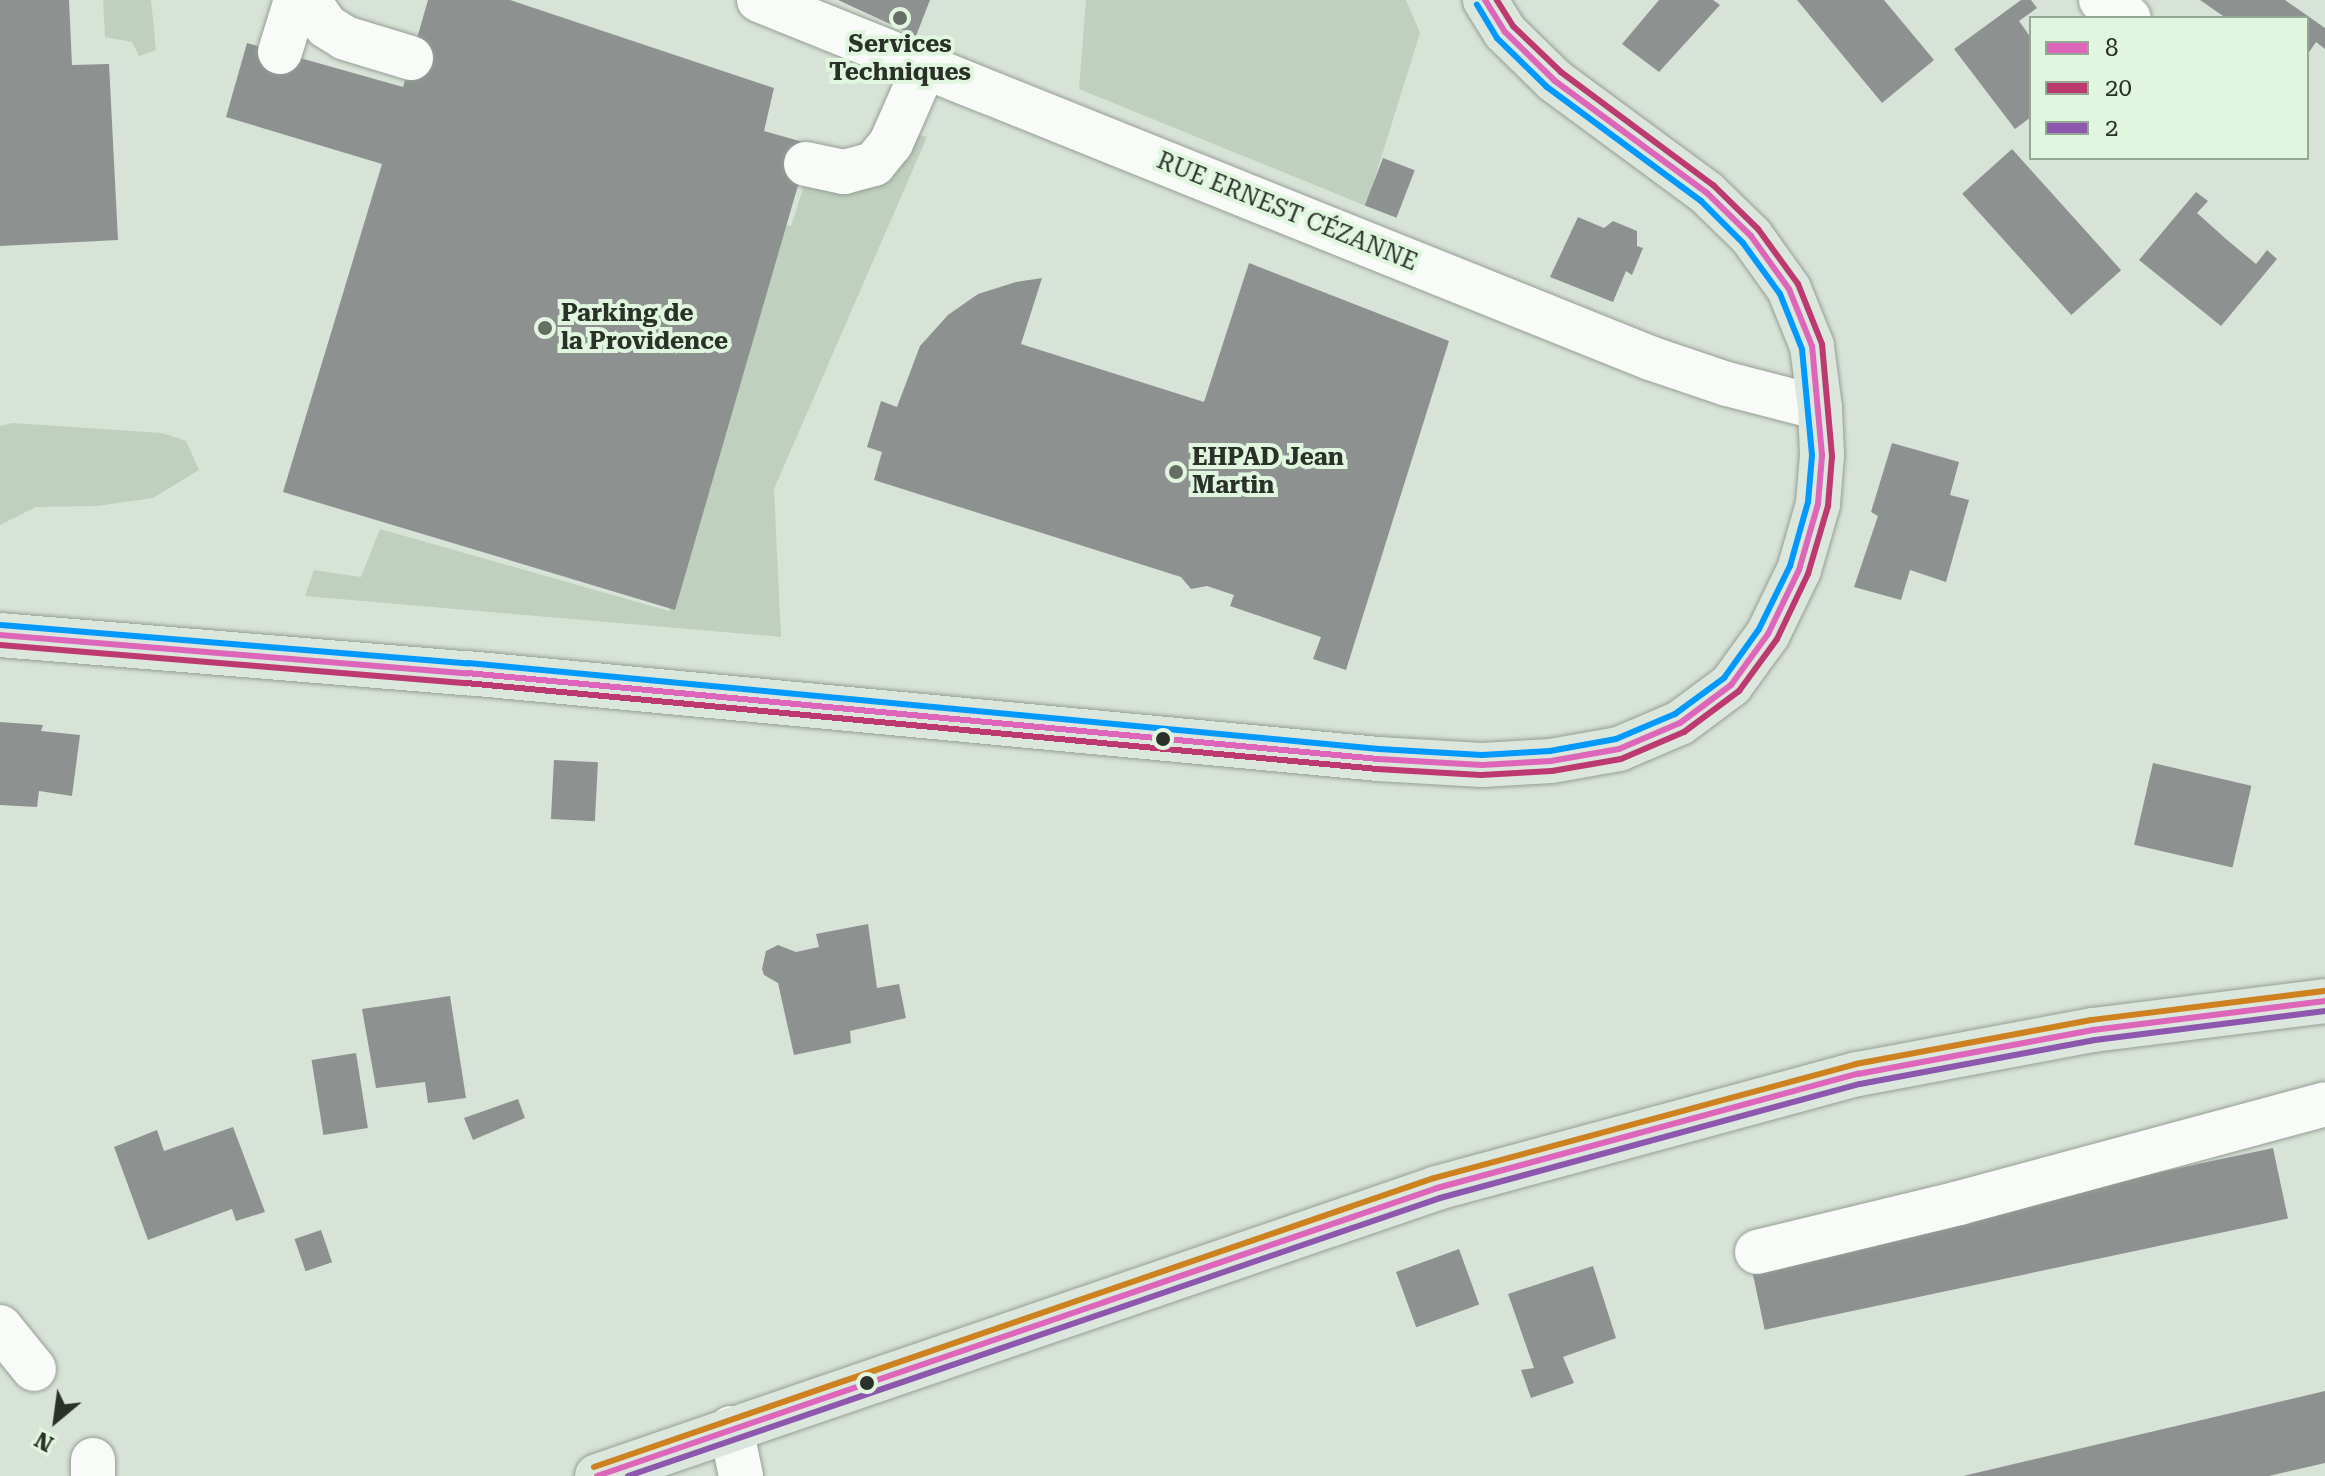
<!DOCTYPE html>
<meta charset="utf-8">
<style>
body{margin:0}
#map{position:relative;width:2325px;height:1476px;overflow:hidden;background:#d8e3d7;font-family:"Roboto Serif",serif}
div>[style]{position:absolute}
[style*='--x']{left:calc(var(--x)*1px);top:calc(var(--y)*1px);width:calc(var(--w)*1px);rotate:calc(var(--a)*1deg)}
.green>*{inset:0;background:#bfd0be}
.building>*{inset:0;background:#8d9291;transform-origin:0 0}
.roads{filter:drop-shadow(0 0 2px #959e94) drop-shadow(0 0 2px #959e94)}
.minor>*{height:44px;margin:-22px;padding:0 22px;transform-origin:22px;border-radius:22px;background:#f9fbf9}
.major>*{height:44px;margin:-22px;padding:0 22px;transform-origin:22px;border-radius:22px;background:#dbe6dc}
.bus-1>*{height:6px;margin:-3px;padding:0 3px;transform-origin:3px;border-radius:3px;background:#dd66ba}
.bus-2>*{height:6px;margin:-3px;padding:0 3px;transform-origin:3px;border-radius:3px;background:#bc3a70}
.bus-3>*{height:6px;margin:-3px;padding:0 3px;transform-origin:3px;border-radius:3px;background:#8c57ac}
.bus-4>*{height:6px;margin:-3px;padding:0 3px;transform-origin:3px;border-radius:3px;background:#cd811f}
.bus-5>*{height:6px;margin:-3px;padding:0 3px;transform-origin:3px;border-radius:3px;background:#09f}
.dots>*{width:22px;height:22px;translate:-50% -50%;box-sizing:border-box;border:4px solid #e0f6df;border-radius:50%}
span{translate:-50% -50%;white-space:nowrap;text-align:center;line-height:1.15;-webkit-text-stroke:8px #e0f6df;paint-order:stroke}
.poi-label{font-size:24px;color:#293129;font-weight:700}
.left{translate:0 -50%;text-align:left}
.street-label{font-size:24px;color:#293129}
.legend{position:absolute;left:2029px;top:16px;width:280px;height:144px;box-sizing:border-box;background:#e0f6df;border:2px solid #97a796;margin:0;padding:10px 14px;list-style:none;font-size:24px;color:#293129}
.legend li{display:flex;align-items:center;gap:16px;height:40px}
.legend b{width:40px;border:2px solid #97a796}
.north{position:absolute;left:16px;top:1380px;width:80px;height:80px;-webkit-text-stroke:6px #e0f6df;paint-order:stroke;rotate:209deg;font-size:22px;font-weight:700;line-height:32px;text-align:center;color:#293129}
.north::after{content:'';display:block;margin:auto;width:28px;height:36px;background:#293129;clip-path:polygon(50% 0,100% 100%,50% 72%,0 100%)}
</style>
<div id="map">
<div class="green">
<div style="clip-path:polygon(103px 0,151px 0,156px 50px,139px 56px,132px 42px,105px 37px)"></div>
<div style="clip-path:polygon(1086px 0,1406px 0,1420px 33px,1366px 206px,1079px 89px)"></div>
<div style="clip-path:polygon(913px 133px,927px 137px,774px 489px,781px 637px,305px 596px,314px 570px,361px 577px,380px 529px,669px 611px,780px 223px,791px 226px,805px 183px)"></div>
<div style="clip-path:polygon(12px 423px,162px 433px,186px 441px,199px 470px,153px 498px,97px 506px,36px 507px,0 525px,0 426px)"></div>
</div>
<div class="building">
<div style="clip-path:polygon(0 0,69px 0,72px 65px,109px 64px,118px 240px,0 246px)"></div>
<div style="clip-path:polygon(428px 0,510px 0,774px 88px,764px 131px,810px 144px,675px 610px,283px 492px,382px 164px,226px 117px,247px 43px,403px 87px)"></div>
<div style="clip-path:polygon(838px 0,930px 0,916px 36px)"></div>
<div style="clip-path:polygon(1659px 0,1713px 0,1720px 5px,1659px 72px,1622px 44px)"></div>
<div style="clip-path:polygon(1797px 0,1884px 0,1934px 60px,1882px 103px)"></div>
<div style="clip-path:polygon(2021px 0,2031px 0,2037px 8px,2019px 21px,2031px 38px,2031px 117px,2015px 129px,1954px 49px)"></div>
<div style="clip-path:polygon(2200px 0,2285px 0,2325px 28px,2325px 49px,2316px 42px,2307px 55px,2307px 18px,2226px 18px)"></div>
<div style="left:2012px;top:149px;width:163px;height:67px;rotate:48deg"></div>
<div style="left:1383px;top:158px;width:34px;height:51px;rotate:21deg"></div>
<div style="clip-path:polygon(2196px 192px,2208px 201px,2197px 213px,2226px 239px,2256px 264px,2267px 250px,2277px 259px,2221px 326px,2139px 260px)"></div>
<div style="clip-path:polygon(1578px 217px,1604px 228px,1613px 221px,1637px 231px,1637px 246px,1643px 248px,1632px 275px,1626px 271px,1613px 302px,1550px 277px)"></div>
<div style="clip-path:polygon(1249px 263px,1449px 341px,1346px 670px,1313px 659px,1321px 637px,1230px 606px,1234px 595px,1207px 586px,1191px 589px,1181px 577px,874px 480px,882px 452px,867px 447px,881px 401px,897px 407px,920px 346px,948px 315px,978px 294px,1016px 282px,1042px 278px,1021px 344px,1204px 402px)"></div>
<div style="clip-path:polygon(1892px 443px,1959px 462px,1950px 495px,1969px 500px,1946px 582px,1910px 570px,1901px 600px,1854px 587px,1878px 516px,1871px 512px)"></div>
<div style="clip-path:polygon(0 722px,43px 725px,41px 731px,80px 735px,72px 796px,39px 791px,37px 807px,0 805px)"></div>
<div style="left:554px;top:760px;width:44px;height:59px;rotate:3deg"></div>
<div style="left:2153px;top:763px;width:101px;height:84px;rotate:13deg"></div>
<div style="clip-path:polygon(868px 924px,877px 988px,899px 984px,906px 1018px,850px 1031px,851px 1043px,794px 1055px,778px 983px,764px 975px,762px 969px,766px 951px,778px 945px,796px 952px,819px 947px,816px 934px)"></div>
<div style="clip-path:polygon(450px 996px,466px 1098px,428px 1103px,425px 1082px,376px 1088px,362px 1009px)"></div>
<div style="left:356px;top:1053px;width:76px;height:45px;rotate:81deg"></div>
<div style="clip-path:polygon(518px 1099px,525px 1118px,473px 1140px,464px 1118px)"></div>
<div style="clip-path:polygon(233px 1127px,265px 1212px,236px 1221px,232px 1209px,148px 1240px,114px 1147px,157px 1130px,164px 1151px)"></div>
<div style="left:2273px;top:1148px;width:72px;height:535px;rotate:78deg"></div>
<div style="left:321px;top:1230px;width:34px;height:28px;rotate:71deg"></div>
<div style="left:1459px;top:1249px;width:59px;height:67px;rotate:70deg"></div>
<div style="clip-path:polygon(1593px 1266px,1616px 1338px,1563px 1357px,1574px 1383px,1531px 1398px,1521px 1370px,1534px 1368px,1508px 1294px)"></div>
<div style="clip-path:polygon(2325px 1391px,2325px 1463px,2269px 1476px,1963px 1476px)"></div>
</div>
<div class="roads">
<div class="minor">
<div style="--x:308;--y:0;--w:32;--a:55"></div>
<div style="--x:326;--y:26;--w:22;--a:32"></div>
<div style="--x:345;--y:38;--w:69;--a:16.9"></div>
<div style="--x:759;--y:0;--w:960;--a:21.89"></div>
<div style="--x:1650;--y:358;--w:81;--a:18.7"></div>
<div style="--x:1727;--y:384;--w:96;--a:14.5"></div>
<div style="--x:2101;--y:0;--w:33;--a:33"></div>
<div style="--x:280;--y:52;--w:54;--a:-72.9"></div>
<div style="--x:806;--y:164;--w:39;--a:12"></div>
<div style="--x:844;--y:172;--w:31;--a:-15"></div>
<div style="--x:874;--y:164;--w:27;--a:-51"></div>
<div style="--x:891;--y:143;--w:84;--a:-66.2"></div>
<div style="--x:1757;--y:1252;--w:208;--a:-13.6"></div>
<div style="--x:1959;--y:1203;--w:379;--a:-15.1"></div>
<div style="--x:0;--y:1327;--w:54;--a:51"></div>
<div style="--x:731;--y:1428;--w:49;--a:78.2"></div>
<div style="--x:93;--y:1476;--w:16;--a:-90"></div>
</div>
<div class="major">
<div style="--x:0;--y:635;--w:469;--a:4.7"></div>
<div style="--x:467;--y:673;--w:915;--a:5.39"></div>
<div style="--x:1378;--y:759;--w:104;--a:3.3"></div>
<div style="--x:1482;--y:765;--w:69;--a:-3.3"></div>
<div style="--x:1551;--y:761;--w:69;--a:-10"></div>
<div style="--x:1619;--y:749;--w:66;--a:-23.1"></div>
<div style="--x:1680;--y:723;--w:64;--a:-36.7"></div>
<div style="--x:1731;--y:685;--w:63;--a:-54"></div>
<div style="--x:1768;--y:634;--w:71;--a:-64.2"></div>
<div style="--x:1799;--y:570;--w:69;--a:-73.9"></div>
<div style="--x:1818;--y:504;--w:49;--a:-85.3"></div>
<div style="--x:1822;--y:455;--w:47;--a:-92.4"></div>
<div style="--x:1820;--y:408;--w:63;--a:-97.4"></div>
<div style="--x:1812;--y:346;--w:61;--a:-112"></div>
<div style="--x:1789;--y:289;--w:65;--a:-125.6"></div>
<div style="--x:1751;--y:236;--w:62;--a:-135.7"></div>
<div style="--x:1707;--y:193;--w:190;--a:-143.6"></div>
<div style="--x:1554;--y:80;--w:69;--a:-135.6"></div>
<div style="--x:1505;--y:32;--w:38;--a:-122"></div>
<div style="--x:597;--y:1476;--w:888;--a:-18.92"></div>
<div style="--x:1437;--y:1188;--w:436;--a:-15.2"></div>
<div style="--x:1858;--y:1074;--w:239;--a:-10.6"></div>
<div style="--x:2093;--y:1030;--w:234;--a:-7.1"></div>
</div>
</div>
<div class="bus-1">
<div style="--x:0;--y:635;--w:469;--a:4.7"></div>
<div style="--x:467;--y:673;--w:915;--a:5.39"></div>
<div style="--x:1378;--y:759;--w:104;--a:3.3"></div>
<div style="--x:1482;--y:765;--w:69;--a:-3.3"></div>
<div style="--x:1551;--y:761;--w:69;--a:-10"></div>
<div style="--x:1619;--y:749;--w:66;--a:-23.1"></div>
<div style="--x:1680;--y:723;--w:64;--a:-36.7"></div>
<div style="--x:1731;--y:685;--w:63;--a:-54"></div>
<div style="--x:1768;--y:634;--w:71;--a:-64.2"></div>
<div style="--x:1799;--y:570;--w:69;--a:-73.9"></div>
<div style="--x:1818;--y:504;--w:49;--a:-85.3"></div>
<div style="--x:1822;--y:455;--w:109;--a:-95.2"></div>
<div style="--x:1812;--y:346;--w:61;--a:-112"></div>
<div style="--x:1789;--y:289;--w:65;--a:-125.6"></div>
<div style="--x:1751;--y:236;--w:62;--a:-135.7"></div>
<div style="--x:1707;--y:193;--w:190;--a:-143.6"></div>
<div style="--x:1554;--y:80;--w:69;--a:-135.6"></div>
<div style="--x:1505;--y:32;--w:38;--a:-122"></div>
<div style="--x:597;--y:1476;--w:888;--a:-18.92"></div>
<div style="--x:1437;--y:1188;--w:436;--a:-15.2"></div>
<div style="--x:1858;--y:1074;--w:239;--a:-10.6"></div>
<div style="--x:2093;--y:1030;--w:234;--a:-7.1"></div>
</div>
<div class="bus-2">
<div style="--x:0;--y:645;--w:468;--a:4.7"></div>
<div style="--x:466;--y:683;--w:915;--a:5.39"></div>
<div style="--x:1377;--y:769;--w:104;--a:3.3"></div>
<div style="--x:1481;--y:775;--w:71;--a:-3.2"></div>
<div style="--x:1552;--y:771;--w:70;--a:-9.9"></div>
<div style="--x:1621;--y:759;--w:69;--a:-23.2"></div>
<div style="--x:1684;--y:732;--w:69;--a:-36.7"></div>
<div style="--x:1739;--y:691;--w:64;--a:-53.8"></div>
<div style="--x:1777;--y:639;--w:72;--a:-64.5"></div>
<div style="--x:1808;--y:574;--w:71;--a:-73.6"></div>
<div style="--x:1828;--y:506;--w:50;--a:-85.4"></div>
<div style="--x:1832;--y:456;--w:112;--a:-95.1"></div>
<div style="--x:1822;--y:344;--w:65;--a:-111.8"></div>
<div style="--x:1798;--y:284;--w:68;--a:-126"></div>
<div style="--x:1758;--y:229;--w:63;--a:-135.6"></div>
<div style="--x:1713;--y:185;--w:189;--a:-143.4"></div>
<div style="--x:1561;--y:72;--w:66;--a:-136.2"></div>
<div style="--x:1513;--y:26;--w:31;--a:-122"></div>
</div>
<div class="bus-3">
<div style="--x:628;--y:1476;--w:858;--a:-18.9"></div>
<div style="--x:1440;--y:1198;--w:435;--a:-15.2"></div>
<div style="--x:1860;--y:1084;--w:239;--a:-10.6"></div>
<div style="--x:2095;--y:1040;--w:232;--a:-7.2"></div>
</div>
<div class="bus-4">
<div style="--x:594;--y:1467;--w:888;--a:-18.99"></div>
<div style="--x:1434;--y:1178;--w:437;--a:-15.1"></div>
<div style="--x:1856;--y:1064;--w:239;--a:-10.6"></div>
<div style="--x:2091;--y:1020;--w:235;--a:-7.1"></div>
</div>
<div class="bus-5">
<div style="--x:1;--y:625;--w:469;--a:4.7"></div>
<div style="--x:468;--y:663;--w:915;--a:5.39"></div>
<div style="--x:1379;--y:749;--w:103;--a:3.3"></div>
<div style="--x:1482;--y:755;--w:68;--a:-3.4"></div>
<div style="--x:1550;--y:751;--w:67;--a:-10.3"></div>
<div style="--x:1616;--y:739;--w:64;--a:-23"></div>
<div style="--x:1675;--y:714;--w:61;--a:-36.3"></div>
<div style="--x:1724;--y:678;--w:60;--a:-54.5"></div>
<div style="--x:1759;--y:629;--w:70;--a:-63.8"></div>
<div style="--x:1790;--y:566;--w:66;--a:-74.3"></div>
<div style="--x:1808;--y:502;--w:47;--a:-85.1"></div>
<div style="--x:1812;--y:455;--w:106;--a:-95.4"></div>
<div style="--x:1802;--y:349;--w:59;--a:-111.8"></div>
<div style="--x:1780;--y:294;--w:63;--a:-126"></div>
<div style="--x:1743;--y:243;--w:59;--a:-135"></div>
<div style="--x:1701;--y:201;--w:192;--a:-143.5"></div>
<div style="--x:1547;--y:87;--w:70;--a:-135.6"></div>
<div style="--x:1497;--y:38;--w:39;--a:-121"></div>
</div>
<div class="dots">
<div style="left:900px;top:18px;background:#666f66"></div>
<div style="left:545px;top:328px;background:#666f66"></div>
<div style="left:1176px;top:472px;background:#666f66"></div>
<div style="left:1163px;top:739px;background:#293129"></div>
<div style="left:867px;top:1383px;background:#293129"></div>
</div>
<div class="poi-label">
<span style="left:900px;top:59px">Services<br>Techniques</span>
<span class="left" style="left:561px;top:328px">Parking de<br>la Providence</span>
<span class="left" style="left:1192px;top:472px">EHPAD Jean<br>Martin</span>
</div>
<div class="street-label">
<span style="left:1287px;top:212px;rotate:22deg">RUE ERNEST CÉZANNE</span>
</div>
<ul class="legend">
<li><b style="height:10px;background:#dd66ba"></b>8</li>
<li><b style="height:10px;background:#bc3a70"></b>20</li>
<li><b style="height:10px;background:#8c57ac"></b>2</li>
</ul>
<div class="north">N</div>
</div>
